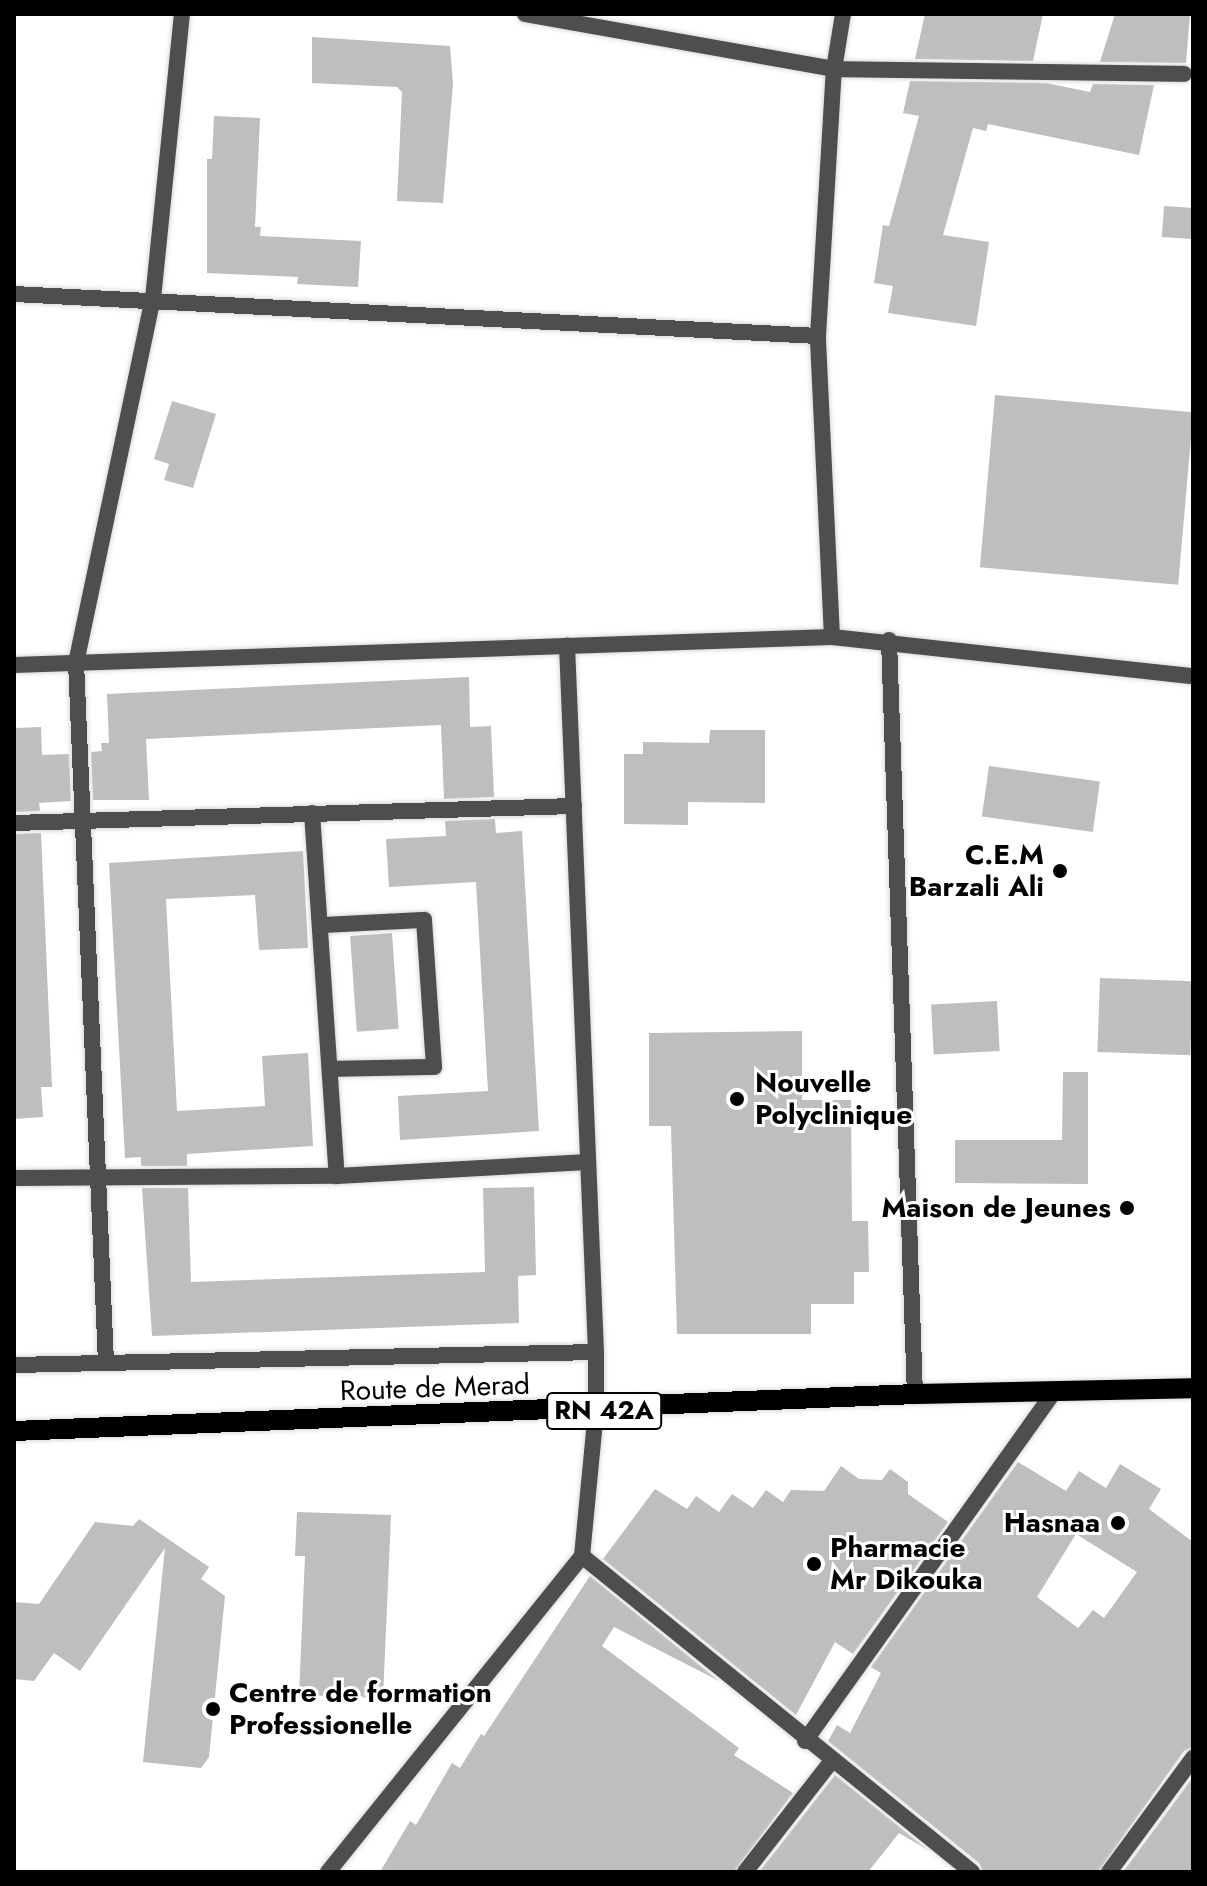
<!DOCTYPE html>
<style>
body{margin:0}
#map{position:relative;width:1207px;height:1886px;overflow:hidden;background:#fff;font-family:Jost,sans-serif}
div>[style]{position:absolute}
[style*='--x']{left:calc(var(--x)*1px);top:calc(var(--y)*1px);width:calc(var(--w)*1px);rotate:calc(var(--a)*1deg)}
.building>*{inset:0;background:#bebebe;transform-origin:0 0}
.roads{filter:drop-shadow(0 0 2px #dbdbdb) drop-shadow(0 0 2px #dbdbdb)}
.service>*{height:16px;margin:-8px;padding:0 8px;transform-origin:8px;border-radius:8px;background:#4e4e4e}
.minor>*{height:16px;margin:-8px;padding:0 8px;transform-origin:8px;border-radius:8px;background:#4e4e4e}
.primary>*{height:20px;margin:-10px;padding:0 10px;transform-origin:10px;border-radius:10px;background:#000}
.dots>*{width:22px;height:22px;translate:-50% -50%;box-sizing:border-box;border:4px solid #fff;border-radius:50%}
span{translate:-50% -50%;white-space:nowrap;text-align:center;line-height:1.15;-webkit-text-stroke:6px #fff;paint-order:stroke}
.shield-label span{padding:2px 6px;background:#fff;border:2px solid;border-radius:6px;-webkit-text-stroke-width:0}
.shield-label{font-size:26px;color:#000;font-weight:700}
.poi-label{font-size:28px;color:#000;font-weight:700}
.right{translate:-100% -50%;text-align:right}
.left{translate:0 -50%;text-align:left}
.street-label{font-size:28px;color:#000}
.frame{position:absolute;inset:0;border:16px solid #000;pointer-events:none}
</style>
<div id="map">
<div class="building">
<div style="clip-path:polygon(925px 14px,1043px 14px,1033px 61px,915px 59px)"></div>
<div style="clip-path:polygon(1115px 14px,1190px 14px,1186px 63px,1100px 62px)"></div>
<div style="clip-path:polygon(312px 37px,450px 46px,453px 84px,443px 203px,397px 201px,402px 92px,397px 87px,312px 83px)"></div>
<div style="clip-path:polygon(910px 81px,1046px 83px,1090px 92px,1093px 84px,1154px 85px,1139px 155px,988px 124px,986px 131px,973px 128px,943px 235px,989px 242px,976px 326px,888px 313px,893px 286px,874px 283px,883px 225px,889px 226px,919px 116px,903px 113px)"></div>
<div style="clip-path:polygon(214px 116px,260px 118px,255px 227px,261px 227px,260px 236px,361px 241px,358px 287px,297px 284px,298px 277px,207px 273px,207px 159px,212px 159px)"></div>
<div style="left:1164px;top:206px;width:29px;height:31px;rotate:4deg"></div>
<div style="left:995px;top:395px;width:199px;height:173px;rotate:5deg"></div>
<div style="clip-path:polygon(172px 401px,216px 414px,193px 488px,164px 480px,169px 464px,154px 459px)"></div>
<div style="clip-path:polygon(469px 677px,470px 727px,491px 726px,494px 797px,444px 799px,441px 725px,146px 739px,149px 800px,93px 800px,91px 752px,102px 751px,101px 743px,109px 743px,107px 694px)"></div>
<div style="clip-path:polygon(41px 727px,42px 755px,69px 754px,71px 801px,39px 803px,40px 811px,14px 812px,14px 728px)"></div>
<div style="clip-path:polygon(710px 730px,765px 730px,765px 803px,688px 802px,688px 825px,624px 824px,624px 754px,643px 754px,643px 742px,709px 743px)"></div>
<div style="left:989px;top:766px;width:112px;height:51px;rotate:8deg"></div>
<div style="clip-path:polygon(495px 819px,496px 833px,522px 831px,539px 1131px,400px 1140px,398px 1096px,488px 1091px,476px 882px,389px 887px,386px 839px,446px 836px,445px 821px)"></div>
<div style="clip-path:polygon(41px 833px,52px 1087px,41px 1087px,43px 1117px,14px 1119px,14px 834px)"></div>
<div style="clip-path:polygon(303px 851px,308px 948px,259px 950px,255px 895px,166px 899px,177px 1111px,265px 1106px,262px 1056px,308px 1053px,313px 1146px,187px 1154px,187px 1166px,141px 1166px,141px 1157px,125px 1158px,109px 863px)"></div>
<div style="left:392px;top:933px;width:96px;height:42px;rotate:86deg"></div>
<div style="left:1100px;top:978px;width:93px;height:74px;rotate:2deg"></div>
<div style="left:997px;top:1001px;width:50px;height:66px;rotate:87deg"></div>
<div style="clip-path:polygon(802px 1031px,802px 1100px,851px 1100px,852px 1221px,868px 1221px,869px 1272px,854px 1272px,854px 1304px,811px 1304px,811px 1334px,677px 1334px,671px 1126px,649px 1126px,649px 1033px)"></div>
<div style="clip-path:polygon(1063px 1072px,1088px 1072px,1088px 1184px,955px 1183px,955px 1140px,1062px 1140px)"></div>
<div style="clip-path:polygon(534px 1187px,536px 1275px,518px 1276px,519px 1323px,152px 1336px,142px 1188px,188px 1188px,191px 1282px,485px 1272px,483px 1188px)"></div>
<div style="clip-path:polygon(evenodd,1018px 1462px,1066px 1491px,1079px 1471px,1106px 1488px,1120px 1464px,1161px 1489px,1149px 1509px,1193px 1542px,1193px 1747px,1184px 1751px,1098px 1872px,983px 1872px,979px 1863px,828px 1741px,837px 1725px,850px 1733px,881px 1673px,871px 1667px,1018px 1462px,1076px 1534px,1137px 1572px,1104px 1618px,1093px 1610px,1078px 1628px,1037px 1597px,1076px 1534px)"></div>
<div style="clip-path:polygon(841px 1466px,859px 1479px,882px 1480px,890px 1469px,908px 1482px,908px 1494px,948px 1522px,853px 1654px,835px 1642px,796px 1715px,603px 1559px,655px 1489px,687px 1509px,696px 1496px,719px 1512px,732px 1494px,753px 1508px,766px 1490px,783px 1502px,791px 1490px,824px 1491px)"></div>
<div style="clip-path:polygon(297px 1512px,391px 1515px,383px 1698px,299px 1695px,305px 1556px,295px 1556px)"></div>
<div style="clip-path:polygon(139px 1519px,209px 1567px,201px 1579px,225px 1596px,209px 1757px,201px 1768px,143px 1762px,165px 1548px,80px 1671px,54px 1653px,34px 1681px,14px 1679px,14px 1602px,39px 1604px,95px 1522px,133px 1526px)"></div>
<div style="clip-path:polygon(590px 1576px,719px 1681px,614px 1627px,602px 1646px,739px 1748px,734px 1755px,793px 1793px,734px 1872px,380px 1872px,410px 1821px,416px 1825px,452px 1763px,460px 1768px,481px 1734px,484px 1736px)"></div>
<div style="clip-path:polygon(835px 1775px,928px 1850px,899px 1833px,868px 1872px,759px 1872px)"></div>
<div style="clip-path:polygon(1193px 1777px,1193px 1872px,1123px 1872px)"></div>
</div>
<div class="roads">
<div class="service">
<div style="--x:312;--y:813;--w:364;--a:86.1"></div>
<div style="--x:321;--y:925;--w:103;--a:-2.8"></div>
<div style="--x:424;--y:920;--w:147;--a:86.1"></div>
<div style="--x:434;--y:1067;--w:101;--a:178.9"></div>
</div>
<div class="minor">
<div style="--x:525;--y:14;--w:314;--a:10.1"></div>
<div style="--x:834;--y:69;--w:350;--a:0.8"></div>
<div style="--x:14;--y:294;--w:805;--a:2.99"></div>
<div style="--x:832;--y:637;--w:301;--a:-92.7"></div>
<div style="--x:818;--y:336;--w:267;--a:-86.6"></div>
<div style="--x:834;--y:69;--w:56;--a:-80.7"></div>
<div style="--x:889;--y:640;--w:754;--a:88.03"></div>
<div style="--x:14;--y:665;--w:818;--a:-1.96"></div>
<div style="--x:832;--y:637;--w:363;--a:6.2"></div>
<div style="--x:14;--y:823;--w:560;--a:-1.74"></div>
<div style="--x:14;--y:1178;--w:323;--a:-0.4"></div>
<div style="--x:337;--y:1176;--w:251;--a:-3.2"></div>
<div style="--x:106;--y:1363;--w:701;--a:-92.45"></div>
<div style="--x:76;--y:663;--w:372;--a:-78.1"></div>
<div style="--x:153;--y:299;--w:286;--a:-84.2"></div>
<div style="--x:14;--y:1365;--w:582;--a:-1.28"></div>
<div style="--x:582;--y:1556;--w:502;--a:39.02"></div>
<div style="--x:805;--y:1741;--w:430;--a:-54.5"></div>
<div style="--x:328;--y:1872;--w:405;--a:-51.2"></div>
<div style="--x:582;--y:1556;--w:146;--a:-84.5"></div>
<div style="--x:596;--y:1411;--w:59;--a:-90"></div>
<div style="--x:596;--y:1352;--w:707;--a:-92.35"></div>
<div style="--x:745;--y:1872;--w:140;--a:-52"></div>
<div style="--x:1109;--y:1872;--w:142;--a:-53.6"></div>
</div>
<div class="primary">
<div style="--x:14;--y:1431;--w:902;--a:-2.35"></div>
<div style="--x:915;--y:1394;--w:278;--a:-1.2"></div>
</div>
</div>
<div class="dots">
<div style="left:1060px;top:871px;background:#000"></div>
<div style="left:737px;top:1099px;background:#000"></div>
<div style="left:1127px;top:1208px;background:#000"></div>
<div style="left:1118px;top:1523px;background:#000"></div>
<div style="left:814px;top:1564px;background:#000"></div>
<div style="left:213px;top:1709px;background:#000"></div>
</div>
<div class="shield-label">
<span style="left:604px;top:1411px">RN 42A</span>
</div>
<div class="poi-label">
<span class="right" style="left:1044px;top:871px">C.E.M<br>Barzali Ali</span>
<span class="left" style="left:755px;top:1099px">Nouvelle<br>Polyclinique</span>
<span class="right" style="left:1111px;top:1208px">Maison de Jeunes</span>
<span class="right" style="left:1100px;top:1523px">Hasnaa</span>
<span class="left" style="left:830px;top:1564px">Pharmacie<br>Mr Dikouka</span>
<span class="left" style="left:229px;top:1709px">Centre de formation<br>Professionelle</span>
</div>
<div class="street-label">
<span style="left:435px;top:1388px;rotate:-2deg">Route de Merad</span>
</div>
<div class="frame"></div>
</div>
